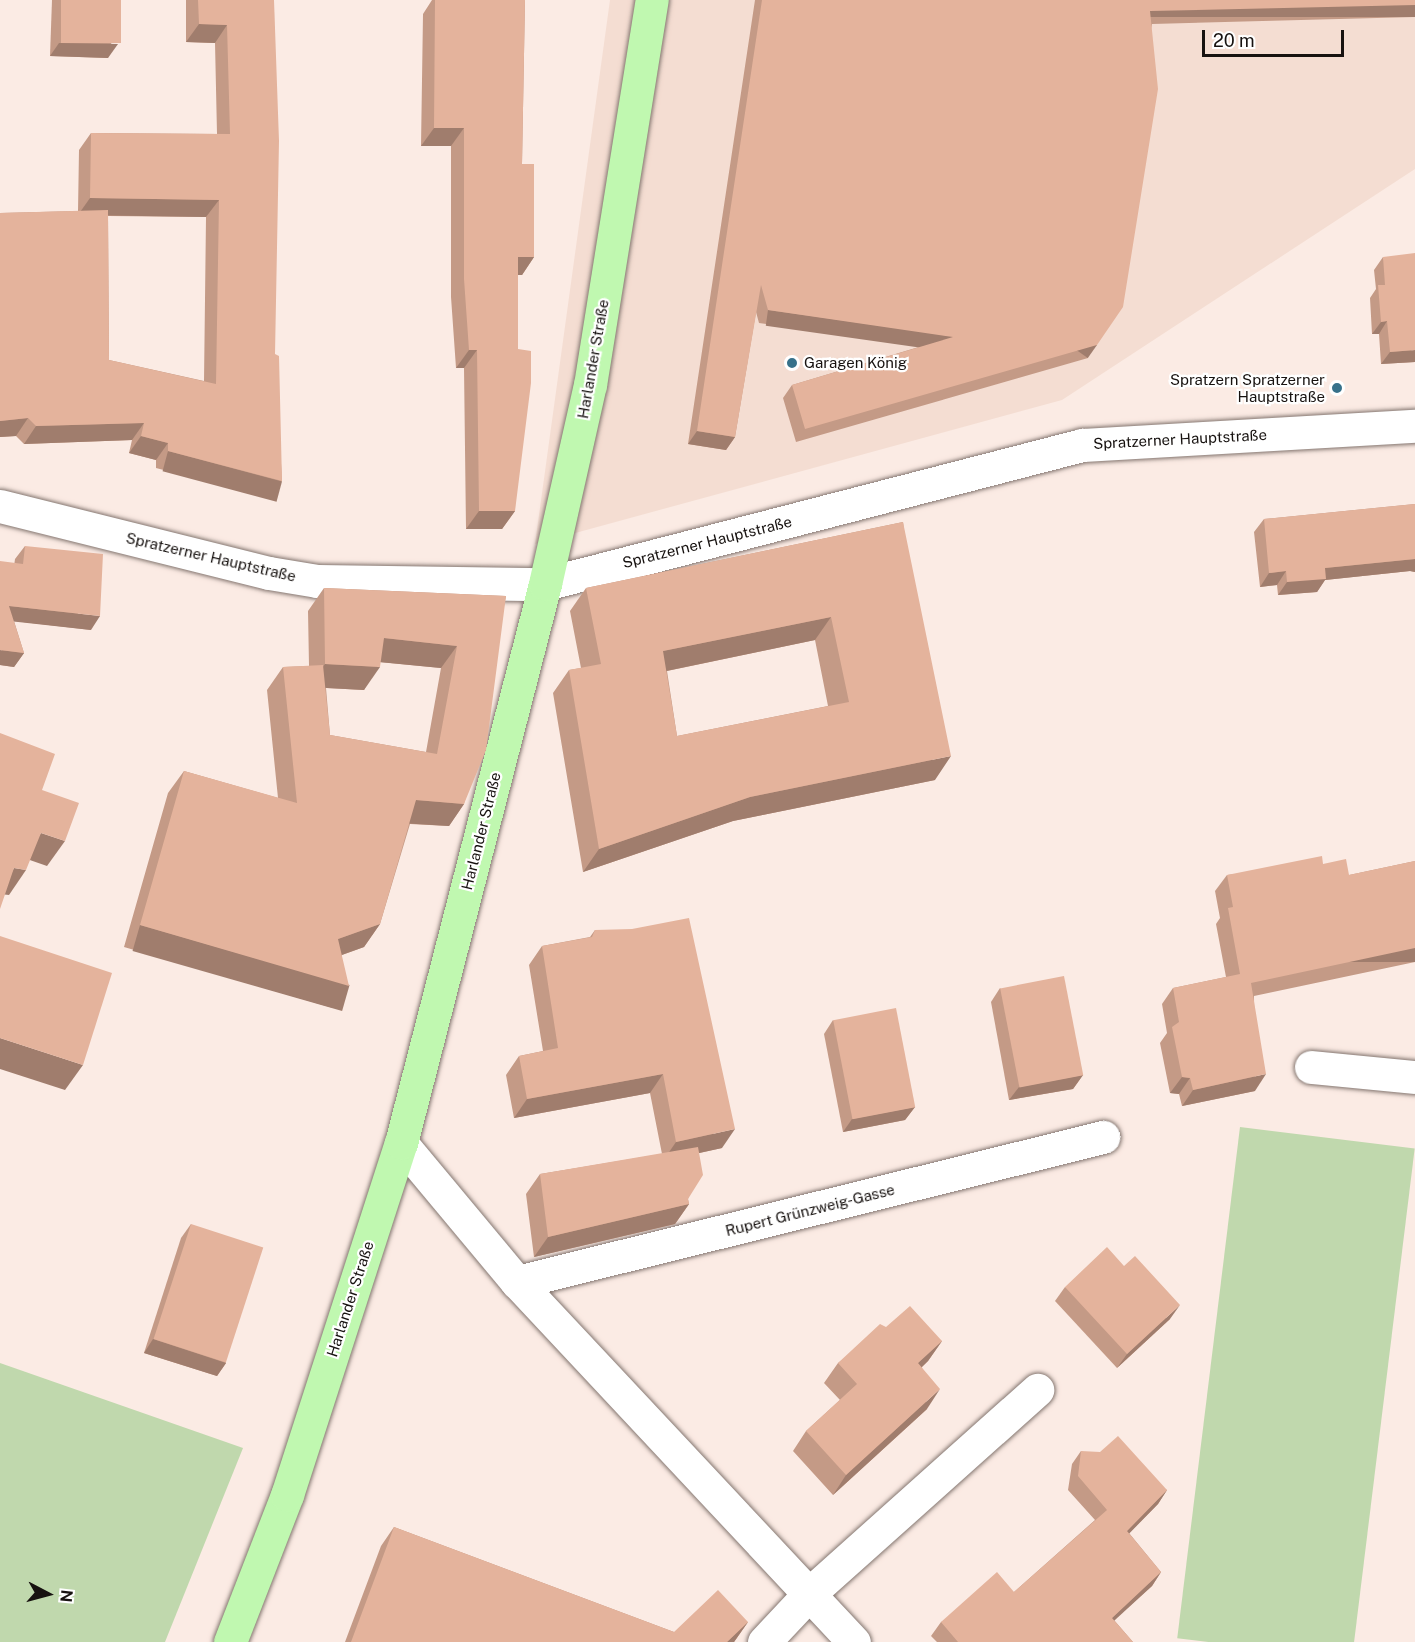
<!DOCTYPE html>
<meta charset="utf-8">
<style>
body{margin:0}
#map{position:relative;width:1415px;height:1642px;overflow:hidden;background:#fbebe4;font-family:"Public Sans",sans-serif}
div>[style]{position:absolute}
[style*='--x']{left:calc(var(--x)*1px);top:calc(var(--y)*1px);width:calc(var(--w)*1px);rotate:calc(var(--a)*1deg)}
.built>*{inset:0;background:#f4ddd2}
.green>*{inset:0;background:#c0d8ad;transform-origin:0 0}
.roads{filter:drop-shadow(0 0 2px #847670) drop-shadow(0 0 2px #847670)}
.minor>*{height:33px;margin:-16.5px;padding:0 16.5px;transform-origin:16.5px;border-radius:16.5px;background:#fff}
.major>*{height:33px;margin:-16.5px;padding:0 16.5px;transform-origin:16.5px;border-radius:16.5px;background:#c0f8b0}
.wall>*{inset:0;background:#c49a86}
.shaded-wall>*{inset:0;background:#a07d6d;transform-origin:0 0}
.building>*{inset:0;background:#e4b39c;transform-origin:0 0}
.dots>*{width:16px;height:16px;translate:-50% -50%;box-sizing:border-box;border:3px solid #fff;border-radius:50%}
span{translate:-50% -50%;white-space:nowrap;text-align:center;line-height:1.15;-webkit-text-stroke:4.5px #fff;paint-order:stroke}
.street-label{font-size:15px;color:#171210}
.poi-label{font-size:15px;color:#171210}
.left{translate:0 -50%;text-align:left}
.right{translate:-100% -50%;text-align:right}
.north{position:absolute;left:18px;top:1564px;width:60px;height:60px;-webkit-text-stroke:4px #fff;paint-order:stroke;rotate:96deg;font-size:16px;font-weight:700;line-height:24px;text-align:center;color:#171210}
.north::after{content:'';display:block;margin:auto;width:21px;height:27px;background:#171210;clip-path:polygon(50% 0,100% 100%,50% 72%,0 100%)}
.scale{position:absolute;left:1202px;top:30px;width:142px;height:27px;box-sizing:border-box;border:3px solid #171210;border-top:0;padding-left:8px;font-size:18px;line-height:21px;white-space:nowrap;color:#171210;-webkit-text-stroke:4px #fff;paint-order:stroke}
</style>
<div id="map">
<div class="built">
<div style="clip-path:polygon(610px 0,1415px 0,1415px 169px,1062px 400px,535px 544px)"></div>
</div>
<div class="green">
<div style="left:1240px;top:1127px;width:176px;height:515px;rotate:7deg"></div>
<div style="clip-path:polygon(0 1363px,243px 1448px,165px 1642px,0 1642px)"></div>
</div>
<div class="roads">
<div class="minor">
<div style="--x:0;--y:506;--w:277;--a:14"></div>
<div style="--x:269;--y:573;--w:49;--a:9.5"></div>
<div style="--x:317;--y:581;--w:228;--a:0.8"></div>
<div style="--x:545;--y:584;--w:555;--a:-14.51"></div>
<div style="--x:1082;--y:445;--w:334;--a:-3.3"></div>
<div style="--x:1311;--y:1067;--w:104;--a:5.5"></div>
<div style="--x:401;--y:1143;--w:181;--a:50.2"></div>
<div style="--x:517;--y:1282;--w:493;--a:46.9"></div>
<div style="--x:517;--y:1282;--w:604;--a:-13.9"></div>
<div style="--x:764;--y:1642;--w:67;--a:-46.8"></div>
<div style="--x:810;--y:1593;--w:305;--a:-41.8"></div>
</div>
<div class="major">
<div style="--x:230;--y:1642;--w:158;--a:-68.8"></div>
<div style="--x:287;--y:1495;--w:370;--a:-72.1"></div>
<div style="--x:401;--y:1143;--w:577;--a:-75.55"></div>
<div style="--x:545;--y:584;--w:204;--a:-77.3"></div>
<div style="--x:590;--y:385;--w:390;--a:-80.9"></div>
</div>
</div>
<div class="wall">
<div style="clip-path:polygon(52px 0,121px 0,108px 58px,50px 56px)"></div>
<div style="clip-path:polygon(evenodd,186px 0,274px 0,275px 354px,282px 481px,270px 498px,156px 468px,156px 460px,129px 453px,132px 440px,24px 444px,16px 436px,0 437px,0 213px,78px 211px,79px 150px,91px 133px,217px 134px,215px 43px,186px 42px,186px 0,108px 216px,206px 217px,204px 381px,109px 360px,108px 216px)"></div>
<div style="clip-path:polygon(432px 0,525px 0,522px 164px,534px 257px,522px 275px,518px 275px,515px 511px,502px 529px,466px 529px,464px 368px,456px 368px,451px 297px,451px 146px,421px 146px,423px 14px)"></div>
<div style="clip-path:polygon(755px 0,1415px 0,1415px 17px,1152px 24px,1088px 358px,796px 442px,783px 398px,792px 385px,922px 346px,759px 323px,756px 312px,735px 437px,726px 450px,688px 444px)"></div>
<div style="clip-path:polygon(1383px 257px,1415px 362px,1381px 364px,1379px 334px,1372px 334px,1370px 298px,1376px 289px,1374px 270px)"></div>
<div style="clip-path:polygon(1415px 504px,1415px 572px,1410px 571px,1325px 580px,1317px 592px,1278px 595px,1277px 585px,1260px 587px,1254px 532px,1264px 519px)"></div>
<div style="clip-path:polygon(evenodd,903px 522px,935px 780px,733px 821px,583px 872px,553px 693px,569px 670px,581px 668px,570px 611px,586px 588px,903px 522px,815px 640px,828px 706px,677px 736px,667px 671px,815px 640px)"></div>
<div style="clip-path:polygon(25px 546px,91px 630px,14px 621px,24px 653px,14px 667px,0 665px,15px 559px)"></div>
<div style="clip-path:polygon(evenodd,324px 588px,506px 596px,464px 804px,449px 826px,410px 824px,380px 924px,364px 947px,342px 955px,333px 1008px,124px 947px,168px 793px,184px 771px,278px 798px,267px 690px,283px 667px,309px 666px,308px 611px,324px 588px,380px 662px,441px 668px,426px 752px,330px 735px,326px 688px,364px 690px,380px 662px)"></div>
<div style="clip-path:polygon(1415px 861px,1415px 962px,1254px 996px,1255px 1091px,1182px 1106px,1179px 1094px,1170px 1093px,1160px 1043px,1167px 1033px,1162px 1004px,1173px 988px,1226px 977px,1216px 924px,1220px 918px,1215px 891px,1227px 875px,1323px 864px,1349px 875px)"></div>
<div style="clip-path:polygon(595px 930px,722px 1148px,699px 1153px,688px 1199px,689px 1204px,675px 1224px,534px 1257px,526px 1194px,540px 1174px,662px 1154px,650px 1093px,514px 1118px,506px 1075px,519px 1056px,543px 1051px,529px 965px,542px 946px,590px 937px)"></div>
<div style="clip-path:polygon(1000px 988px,1083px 1075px,1073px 1089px,1009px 1100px,991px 1002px)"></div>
<div style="clip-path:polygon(833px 1020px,915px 1107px,905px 1120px,843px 1132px,824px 1034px)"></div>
<div style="clip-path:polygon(191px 1224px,226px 1363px,217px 1376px,144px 1353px,181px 1238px)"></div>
<div style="clip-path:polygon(1065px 1287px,1170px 1319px,1117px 1368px,1055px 1301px)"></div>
<div style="clip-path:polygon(886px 1327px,942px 1341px,928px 1361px,922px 1367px,927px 1409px,833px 1495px,793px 1451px,806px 1431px,840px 1400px,824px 1383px,838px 1363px)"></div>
<div style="clip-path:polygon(1081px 1451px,1167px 1490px,1158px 1504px,1129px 1533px,1161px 1572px,1152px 1586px,1114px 1620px,1133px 1642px,937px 1642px,931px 1636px,941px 1622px,1014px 1592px,1095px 1520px,1068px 1490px,1072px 1464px)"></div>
<div style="clip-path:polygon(394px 1527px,674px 1632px,748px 1622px,734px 1642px,345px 1642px,381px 1546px)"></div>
</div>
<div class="shaded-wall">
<div style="left:1415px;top:5px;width:12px;height:265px;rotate:90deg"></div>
<div style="clip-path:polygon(199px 24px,227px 25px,215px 43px,186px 42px)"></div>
<div style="clip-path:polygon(59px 43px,118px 44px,108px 58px,50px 56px)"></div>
<div style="clip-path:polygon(434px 128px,464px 128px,451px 146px,421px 146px)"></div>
<div style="clip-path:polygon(90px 198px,219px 200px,206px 217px,78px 215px)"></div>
<div style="clip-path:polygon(518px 257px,534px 257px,522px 275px,505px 275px)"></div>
<div style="left:768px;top:310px;width:187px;height:16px;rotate:8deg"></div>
<div style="clip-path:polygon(1387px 321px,1379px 334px,1372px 334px,1381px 322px)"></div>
<div style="left:1097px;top:345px;width:16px;height:304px;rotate:125deg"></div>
<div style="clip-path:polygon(469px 350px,477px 350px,464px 368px,456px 368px)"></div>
<div style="clip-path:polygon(1415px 350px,1415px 362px,1381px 364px,1390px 352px)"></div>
<div style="clip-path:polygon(28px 418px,16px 436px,0 437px,0 421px)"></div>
<div style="clip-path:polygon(144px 423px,132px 440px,24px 444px,36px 426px)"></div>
<div style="clip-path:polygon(697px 431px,735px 437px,726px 450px,688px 444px)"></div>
<div style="clip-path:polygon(141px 436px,168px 443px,156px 460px,129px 453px)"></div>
<div style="left:168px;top:451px;width:118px;height:21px;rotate:15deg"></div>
<div style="clip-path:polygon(479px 511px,515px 511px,502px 529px,466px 529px)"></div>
<div style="clip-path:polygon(1415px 559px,1415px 572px,1410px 571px,1325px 580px,1317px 592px,1278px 595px,1287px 582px,1325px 568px)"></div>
<div style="clip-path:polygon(1286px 571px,1277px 585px,1260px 587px,1269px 573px)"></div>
<div style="clip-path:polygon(9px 606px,100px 616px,91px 630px,0 620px)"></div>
<div style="clip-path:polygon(831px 617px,815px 640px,647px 675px,663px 651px)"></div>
<div style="clip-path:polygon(384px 638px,457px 646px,441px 668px,368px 661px)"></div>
<div style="clip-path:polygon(0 650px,24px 653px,14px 667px,0 665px)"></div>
<div style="clip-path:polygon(325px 664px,380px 667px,364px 690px,309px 687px)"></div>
<div style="clip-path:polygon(951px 756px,935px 780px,733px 821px,583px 872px,599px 849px,750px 797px)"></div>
<div style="clip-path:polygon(416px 800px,464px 804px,449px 826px,400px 823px)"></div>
<div style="clip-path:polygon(41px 833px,65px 841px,47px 866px,24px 858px)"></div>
<div style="clip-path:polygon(14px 868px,26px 870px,9px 895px,0 894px)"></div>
<div style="clip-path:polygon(380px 924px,364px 947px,322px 962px,338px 939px)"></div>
<div style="left:140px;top:925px;width:218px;height:27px;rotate:16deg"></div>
<div style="left:1415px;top:948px;width:14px;height:168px;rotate:90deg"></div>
<div style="clip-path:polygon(0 1038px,83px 1065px,65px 1090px,0 1069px)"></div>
<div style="clip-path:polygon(663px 1074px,650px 1093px,514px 1118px,527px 1099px)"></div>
<div style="clip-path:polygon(1266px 1074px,1255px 1091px,1182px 1106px,1193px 1090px)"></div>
<div style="clip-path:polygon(1083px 1075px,1073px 1089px,1009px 1100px,1019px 1087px)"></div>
<div style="clip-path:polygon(1182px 1077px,1190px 1078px,1179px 1094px,1170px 1093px)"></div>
<div style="clip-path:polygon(915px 1107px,905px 1120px,843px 1132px,852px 1119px)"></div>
<div style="clip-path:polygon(735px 1129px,722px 1148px,663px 1161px,676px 1142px)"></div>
<div style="clip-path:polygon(689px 1204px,675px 1224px,534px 1257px,548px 1237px)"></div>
<div style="clip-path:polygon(1180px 1305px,1170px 1319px,1117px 1368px,1127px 1354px)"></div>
<div style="clip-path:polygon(153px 1339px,226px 1363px,217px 1376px,144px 1353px)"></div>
<div style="clip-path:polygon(942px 1341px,928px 1361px,905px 1383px,918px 1363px)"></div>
<div style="clip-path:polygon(940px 1389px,927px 1409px,833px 1495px,846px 1475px)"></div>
<div style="clip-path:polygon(1167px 1490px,1158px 1504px,1118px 1545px,1127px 1531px)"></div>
<div style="clip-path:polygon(1161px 1572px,1152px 1586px,1103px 1631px,1112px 1618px)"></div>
<div style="clip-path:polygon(748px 1622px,734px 1642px,727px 1642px)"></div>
</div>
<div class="building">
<div style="left:61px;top:0;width:60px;height:43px"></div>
<div style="clip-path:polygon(198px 0,274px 0,279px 141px,275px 354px,279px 356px,282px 481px,168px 451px,168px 443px,141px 436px,144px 423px,36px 426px,28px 418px,0 421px,0 213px,108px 210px,109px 360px,216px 384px,219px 200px,90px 198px,91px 133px,230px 134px,227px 25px,199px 24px)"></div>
<div style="clip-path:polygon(435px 0,525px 0,522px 164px,534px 164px,534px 257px,518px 257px,518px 349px,531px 351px,531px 383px,515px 511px,479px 511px,477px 350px,469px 350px,464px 279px,464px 128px,434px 128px)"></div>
<div style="clip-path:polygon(762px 0,1415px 0,1415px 5px,1150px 11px,1158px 89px,1123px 307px,1097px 345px,805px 429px,792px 385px,953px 337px,768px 310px,761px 285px,735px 437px,697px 431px)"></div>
<div style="clip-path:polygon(1415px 253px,1415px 350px,1390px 352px,1387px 321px,1381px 322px,1378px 285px,1385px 285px,1383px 257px)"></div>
<div style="clip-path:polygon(1415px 504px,1415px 559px,1325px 568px,1326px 579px,1287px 582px,1286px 571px,1269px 573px,1264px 519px)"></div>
<div style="clip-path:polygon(evenodd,903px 522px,951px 756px,750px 797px,599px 849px,569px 670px,601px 664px,586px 588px,903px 522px,831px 617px,849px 702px,677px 736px,663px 651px,831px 617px)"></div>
<div style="clip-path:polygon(25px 546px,103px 554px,100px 616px,9px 606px,24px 653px,0 650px,0 561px,23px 564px)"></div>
<div style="clip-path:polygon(324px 588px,506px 596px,486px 750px,464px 804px,416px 800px,380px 924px,338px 939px,349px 986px,140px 925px,184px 771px,297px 803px,283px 667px,323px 665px,330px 735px,437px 754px,457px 646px,384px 638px,380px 667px,325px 664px)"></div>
<div style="clip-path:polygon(0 733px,55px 754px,42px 790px,79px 803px,65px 841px,41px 833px,26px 870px,14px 868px,0 909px)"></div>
<div style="clip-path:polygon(1322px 856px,1323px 864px,1346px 859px,1349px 875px,1415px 861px,1415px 948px,1251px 983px,1266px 1074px,1193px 1090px,1190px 1078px,1182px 1077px,1172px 1027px,1179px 1022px,1173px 988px,1240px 974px,1228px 908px,1233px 907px,1227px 875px)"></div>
<div style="clip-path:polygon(689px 918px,735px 1129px,676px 1142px,663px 1074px,527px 1099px,519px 1056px,558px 1048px,542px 946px,592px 937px,595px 930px,632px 929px)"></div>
<div style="clip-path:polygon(0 936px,112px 973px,83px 1065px,0 1038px)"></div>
<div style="left:1064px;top:976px;width:101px;height:65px;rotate:79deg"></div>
<div style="left:896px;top:1008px;width:101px;height:64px;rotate:79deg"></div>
<div style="clip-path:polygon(698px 1147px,703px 1175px,688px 1199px,689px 1204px,548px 1237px,540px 1174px)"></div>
<div style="left:191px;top:1224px;width:76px;height:121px;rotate:18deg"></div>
<div style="clip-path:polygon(1107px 1247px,1124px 1266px,1135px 1256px,1180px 1305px,1127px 1354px,1065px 1287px)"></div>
<div style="clip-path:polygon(910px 1306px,942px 1341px,918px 1363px,940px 1389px,846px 1475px,806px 1431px,857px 1384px,838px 1363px,880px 1324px,886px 1327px)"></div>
<div style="clip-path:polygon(1118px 1436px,1167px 1490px,1127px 1531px,1161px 1572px,1112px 1618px,1133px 1642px,958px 1642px,941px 1622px,997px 1572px,1014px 1592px,1107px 1510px,1078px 1476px,1081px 1451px,1100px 1452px)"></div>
<div style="clip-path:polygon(394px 1527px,674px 1632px,718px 1590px,748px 1622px,727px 1642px,351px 1642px)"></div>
</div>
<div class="dots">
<div style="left:792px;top:363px;background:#37718a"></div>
<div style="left:1337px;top:388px;background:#37718a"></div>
</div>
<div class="street-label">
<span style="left:593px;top:359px;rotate:-80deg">Harlander Straße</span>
<span style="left:1180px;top:439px;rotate:-3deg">Spratzerner Hauptstraße</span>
<span style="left:707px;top:542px;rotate:-14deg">Spratzerner Hauptstraße</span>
<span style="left:211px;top:557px;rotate:13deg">Spratzerner Hauptstraße</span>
<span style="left:481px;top:831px;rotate:-76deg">Harlander Straße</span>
<span style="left:810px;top:1210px;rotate:-14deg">Rupert Grünzweig-Gasse</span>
<span style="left:350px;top:1299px;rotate:-72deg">Harlander Straße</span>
</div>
<div class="poi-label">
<span class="left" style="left:804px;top:363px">Garagen König</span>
<span class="right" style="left:1325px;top:388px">Spratzern Spratzerner<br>Hauptstraße</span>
</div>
<div class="north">N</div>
<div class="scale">20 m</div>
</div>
